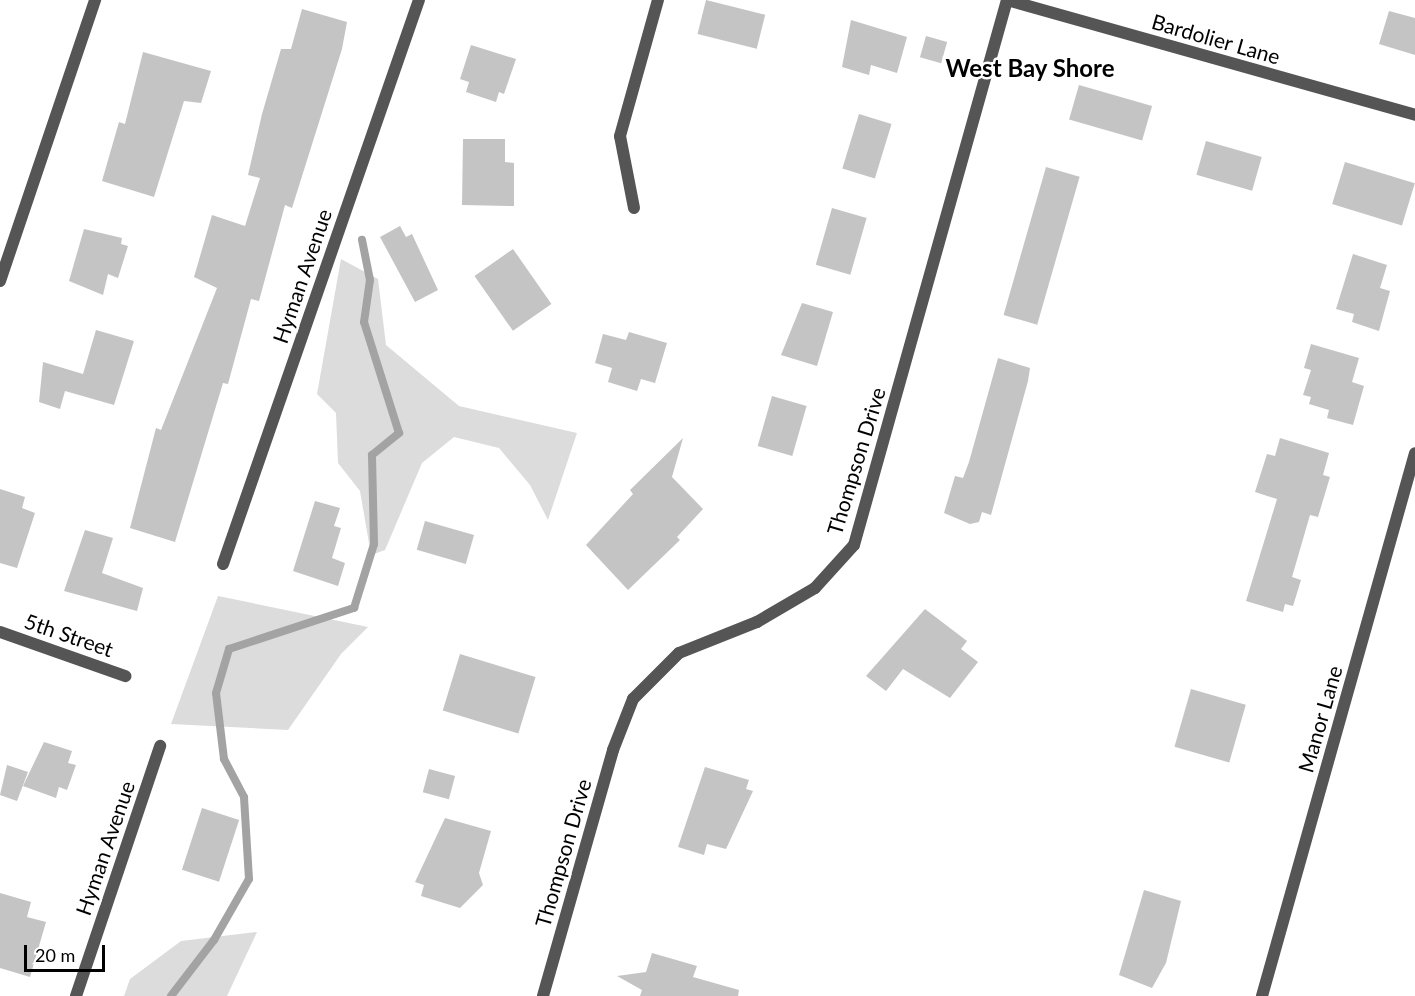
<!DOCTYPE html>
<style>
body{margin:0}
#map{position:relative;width:1415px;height:996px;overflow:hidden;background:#fff;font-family:Lato,sans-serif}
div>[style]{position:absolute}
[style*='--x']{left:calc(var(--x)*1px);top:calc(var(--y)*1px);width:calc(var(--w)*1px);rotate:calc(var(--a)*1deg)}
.green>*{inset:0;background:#dcdcdc}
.stream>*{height:8px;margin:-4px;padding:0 4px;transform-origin:4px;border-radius:4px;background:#a3a3a3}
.building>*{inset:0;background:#c4c4c4;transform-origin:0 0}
.minor>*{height:12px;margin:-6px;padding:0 6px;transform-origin:6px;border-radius:6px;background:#555}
span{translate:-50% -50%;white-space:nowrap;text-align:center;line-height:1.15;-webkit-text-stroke:5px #fff;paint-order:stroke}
.street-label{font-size:21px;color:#000}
.quarter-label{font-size:24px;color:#000;font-weight:700}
.scale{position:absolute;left:24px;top:945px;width:81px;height:27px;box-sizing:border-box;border:3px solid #000;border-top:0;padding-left:8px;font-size:18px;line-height:21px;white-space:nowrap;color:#000;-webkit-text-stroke:4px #fff;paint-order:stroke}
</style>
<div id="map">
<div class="green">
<div style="clip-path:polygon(341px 259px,378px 279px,386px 345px,459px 406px,577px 433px,548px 520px,530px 485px,499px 448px,454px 437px,422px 463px,385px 550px,371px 555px,360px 491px,338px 463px,336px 413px,317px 394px)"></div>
<div style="clip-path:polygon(218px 596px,368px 627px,341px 654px,288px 730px,171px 724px)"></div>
<div style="clip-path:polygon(257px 932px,227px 996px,124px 996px,130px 979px,181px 941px)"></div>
</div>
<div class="stream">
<div style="--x:171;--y:996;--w:71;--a:-52.5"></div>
<div style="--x:214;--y:940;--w:70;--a:-60.2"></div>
<div style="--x:249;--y:879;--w:82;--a:-93.5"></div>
<div style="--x:244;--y:797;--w:43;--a:-117.8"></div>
<div style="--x:224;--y:759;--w:66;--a:-96.9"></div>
<div style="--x:216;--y:693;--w:46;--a:-73.5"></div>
<div style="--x:229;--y:649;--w:132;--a:-18.2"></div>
<div style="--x:354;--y:608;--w:67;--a:-72.6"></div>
<div style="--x:374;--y:544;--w:89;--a:-91.3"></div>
<div style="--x:372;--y:455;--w:35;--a:-39"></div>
<div style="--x:399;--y:433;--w:116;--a:-107.5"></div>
<div style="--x:364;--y:322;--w:42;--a:-81.9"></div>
<div style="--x:370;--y:280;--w:41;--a:-101.3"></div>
</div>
<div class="building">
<div style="left:706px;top:0;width:61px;height:35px;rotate:14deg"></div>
<div style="clip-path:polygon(302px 9px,347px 22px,342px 49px,292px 208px,285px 205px,259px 301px,251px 299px,228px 384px,223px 383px,175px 542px,130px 528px,156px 428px,161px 430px,217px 288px,194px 277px,212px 215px,245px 226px,260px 178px,248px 175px,262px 114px,281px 49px,291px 49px)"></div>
<div style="clip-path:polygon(1389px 11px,1415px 18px,1415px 55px,1379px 44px)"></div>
<div style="clip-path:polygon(851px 20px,907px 37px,897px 73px,871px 65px,869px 75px,842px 67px)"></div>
<div style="left:926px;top:36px;width:22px;height:22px;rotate:16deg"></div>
<div style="clip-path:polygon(471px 45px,516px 59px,504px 94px,499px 92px,496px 102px,466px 92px,469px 82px,460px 79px)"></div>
<div style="clip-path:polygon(143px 52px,211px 71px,201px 103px,184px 101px,154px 197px,102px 181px,119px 122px,125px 124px)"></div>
<div style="left:1079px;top:85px;width:76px;height:36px;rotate:16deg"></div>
<div style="left:859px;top:114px;width:34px;height:57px;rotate:17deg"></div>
<div style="clip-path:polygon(463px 139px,505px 139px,505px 162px,514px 163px,514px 206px,462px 205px)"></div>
<div style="left:1206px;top:141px;width:58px;height:35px;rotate:16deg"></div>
<div style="left:1345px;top:162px;width:73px;height:44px;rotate:17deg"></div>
<div style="left:1046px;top:167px;width:35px;height:154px;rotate:16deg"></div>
<div style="left:832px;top:208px;width:36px;height:59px;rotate:16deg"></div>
<div style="clip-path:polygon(400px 226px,406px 237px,412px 234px,438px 290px,415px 302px,380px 237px)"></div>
<div style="clip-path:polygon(84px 229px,122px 238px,121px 244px,128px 246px,118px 278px,108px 274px,103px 295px,69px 281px)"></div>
<div style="left:513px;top:249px;width:67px;height:47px;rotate:55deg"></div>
<div style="clip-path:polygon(1353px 254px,1387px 265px,1380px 288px,1390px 291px,1379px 331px,1352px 322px,1354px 314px,1336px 309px)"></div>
<div style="clip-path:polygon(802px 303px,833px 312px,817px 366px,781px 355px)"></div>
<div style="clip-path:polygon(96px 330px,134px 341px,114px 405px,65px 391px,60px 409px,39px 402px,43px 362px,83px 374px)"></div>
<div style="clip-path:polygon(629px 332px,667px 343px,655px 383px,641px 379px,637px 391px,608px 382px,612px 368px,595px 363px,603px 334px,626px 340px)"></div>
<div style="clip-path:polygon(1311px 344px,1359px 358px,1352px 382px,1364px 386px,1353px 425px,1327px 418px,1329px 410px,1309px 404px,1311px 397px,1303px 395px,1311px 370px,1304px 368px)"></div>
<div style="clip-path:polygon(998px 358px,1030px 368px,1028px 381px,991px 515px,982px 512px,979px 522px,970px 524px,944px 513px,955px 476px,963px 478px,969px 462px)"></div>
<div style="left:772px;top:396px;width:36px;height:52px;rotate:16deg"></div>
<div style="clip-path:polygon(683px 438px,672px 477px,703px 509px,677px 537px,680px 540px,628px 590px,586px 545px,633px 494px,630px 490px)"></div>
<div style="clip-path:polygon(1280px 438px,1329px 453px,1323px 475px,1330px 477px,1318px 517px,1310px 515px,1292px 577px,1301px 580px,1293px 606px,1285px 604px,1283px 612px,1246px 601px,1277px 499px,1255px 492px,1267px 454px,1275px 456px)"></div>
<div style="clip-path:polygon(0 489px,25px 497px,22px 508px,35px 513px,17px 568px,0 563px)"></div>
<div style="clip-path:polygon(315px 501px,340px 508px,334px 526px,341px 528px,332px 558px,345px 563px,338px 586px,293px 571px)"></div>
<div style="left:425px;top:521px;width:51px;height:30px;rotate:16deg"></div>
<div style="clip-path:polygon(85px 530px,113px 538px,102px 573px,143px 588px,137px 611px,64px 591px)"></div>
<div style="clip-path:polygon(925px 609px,967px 641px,961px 649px,978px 662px,950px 698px,903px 669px,886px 691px,866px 676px)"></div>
<div style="left:460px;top:654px;width:79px;height:59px;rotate:17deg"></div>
<div style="left:1191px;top:689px;width:57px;height:60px;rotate:16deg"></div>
<div style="clip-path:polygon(44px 742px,72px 751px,68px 763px,76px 765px,67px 790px,59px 787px,56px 798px,23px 786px)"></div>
<div style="clip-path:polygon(7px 765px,28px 772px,17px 801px,0 795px)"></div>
<div style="clip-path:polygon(705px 767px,749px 780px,746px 789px,753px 791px,726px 849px,707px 844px,704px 855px,678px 847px)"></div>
<div style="left:429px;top:769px;width:27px;height:24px;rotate:15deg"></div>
<div style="left:202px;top:808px;width:39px;height:65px;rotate:18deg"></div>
<div style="clip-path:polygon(445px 818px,491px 831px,479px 873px,483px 885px,460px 908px,421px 896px,424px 885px,415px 882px)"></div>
<div style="clip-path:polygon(1144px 890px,1181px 901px,1166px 963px,1152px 988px,1119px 975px)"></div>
<div style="clip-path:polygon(0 893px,31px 902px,27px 917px,46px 922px,30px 977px,0 968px)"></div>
<div style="clip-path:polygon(652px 953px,697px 966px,693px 977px,739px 990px,738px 996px,640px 996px,642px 990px,617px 976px,646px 972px)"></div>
</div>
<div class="minor">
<div style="--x:634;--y:208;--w:73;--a:-101"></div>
<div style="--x:620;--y:136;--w:141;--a:-74.4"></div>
<div style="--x:0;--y:281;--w:297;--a:-71.3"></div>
<div style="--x:223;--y:564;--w:597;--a:-70.84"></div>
<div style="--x:0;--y:632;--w:133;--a:19.4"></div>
<div style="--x:76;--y:996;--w:264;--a:-71.4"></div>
<div style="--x:543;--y:996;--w:256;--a:-74.1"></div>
<div style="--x:613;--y:750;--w:55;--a:-68.6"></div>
<div style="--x:633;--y:699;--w:65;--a:-45"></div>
<div style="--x:679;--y:653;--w:84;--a:-21.7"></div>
<div style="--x:757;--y:622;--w:67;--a:-30.4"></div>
<div style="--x:815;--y:588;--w:58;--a:-47.8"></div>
<div style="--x:854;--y:545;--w:566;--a:-74.32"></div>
<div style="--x:1007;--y:0;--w:424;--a:15.7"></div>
<div style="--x:1262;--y:996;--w:564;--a:-74.26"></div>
</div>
<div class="street-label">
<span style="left:1216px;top:39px;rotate:16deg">Bardolier Lane</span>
<span style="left:302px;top:276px;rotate:-71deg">Hyman Avenue</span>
<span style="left:856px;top:461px;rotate:-73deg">Thompson Drive</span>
<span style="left:69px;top:635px;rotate:19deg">5th Street</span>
<span style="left:1320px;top:719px;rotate:-74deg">Manor Lane</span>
<span style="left:105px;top:848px;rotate:-71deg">Hyman Avenue</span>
<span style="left:563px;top:853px;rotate:-74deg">Thompson Drive</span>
</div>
<div class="quarter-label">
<span style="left:1030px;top:68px">West Bay Shore</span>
</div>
<div class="scale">20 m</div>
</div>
